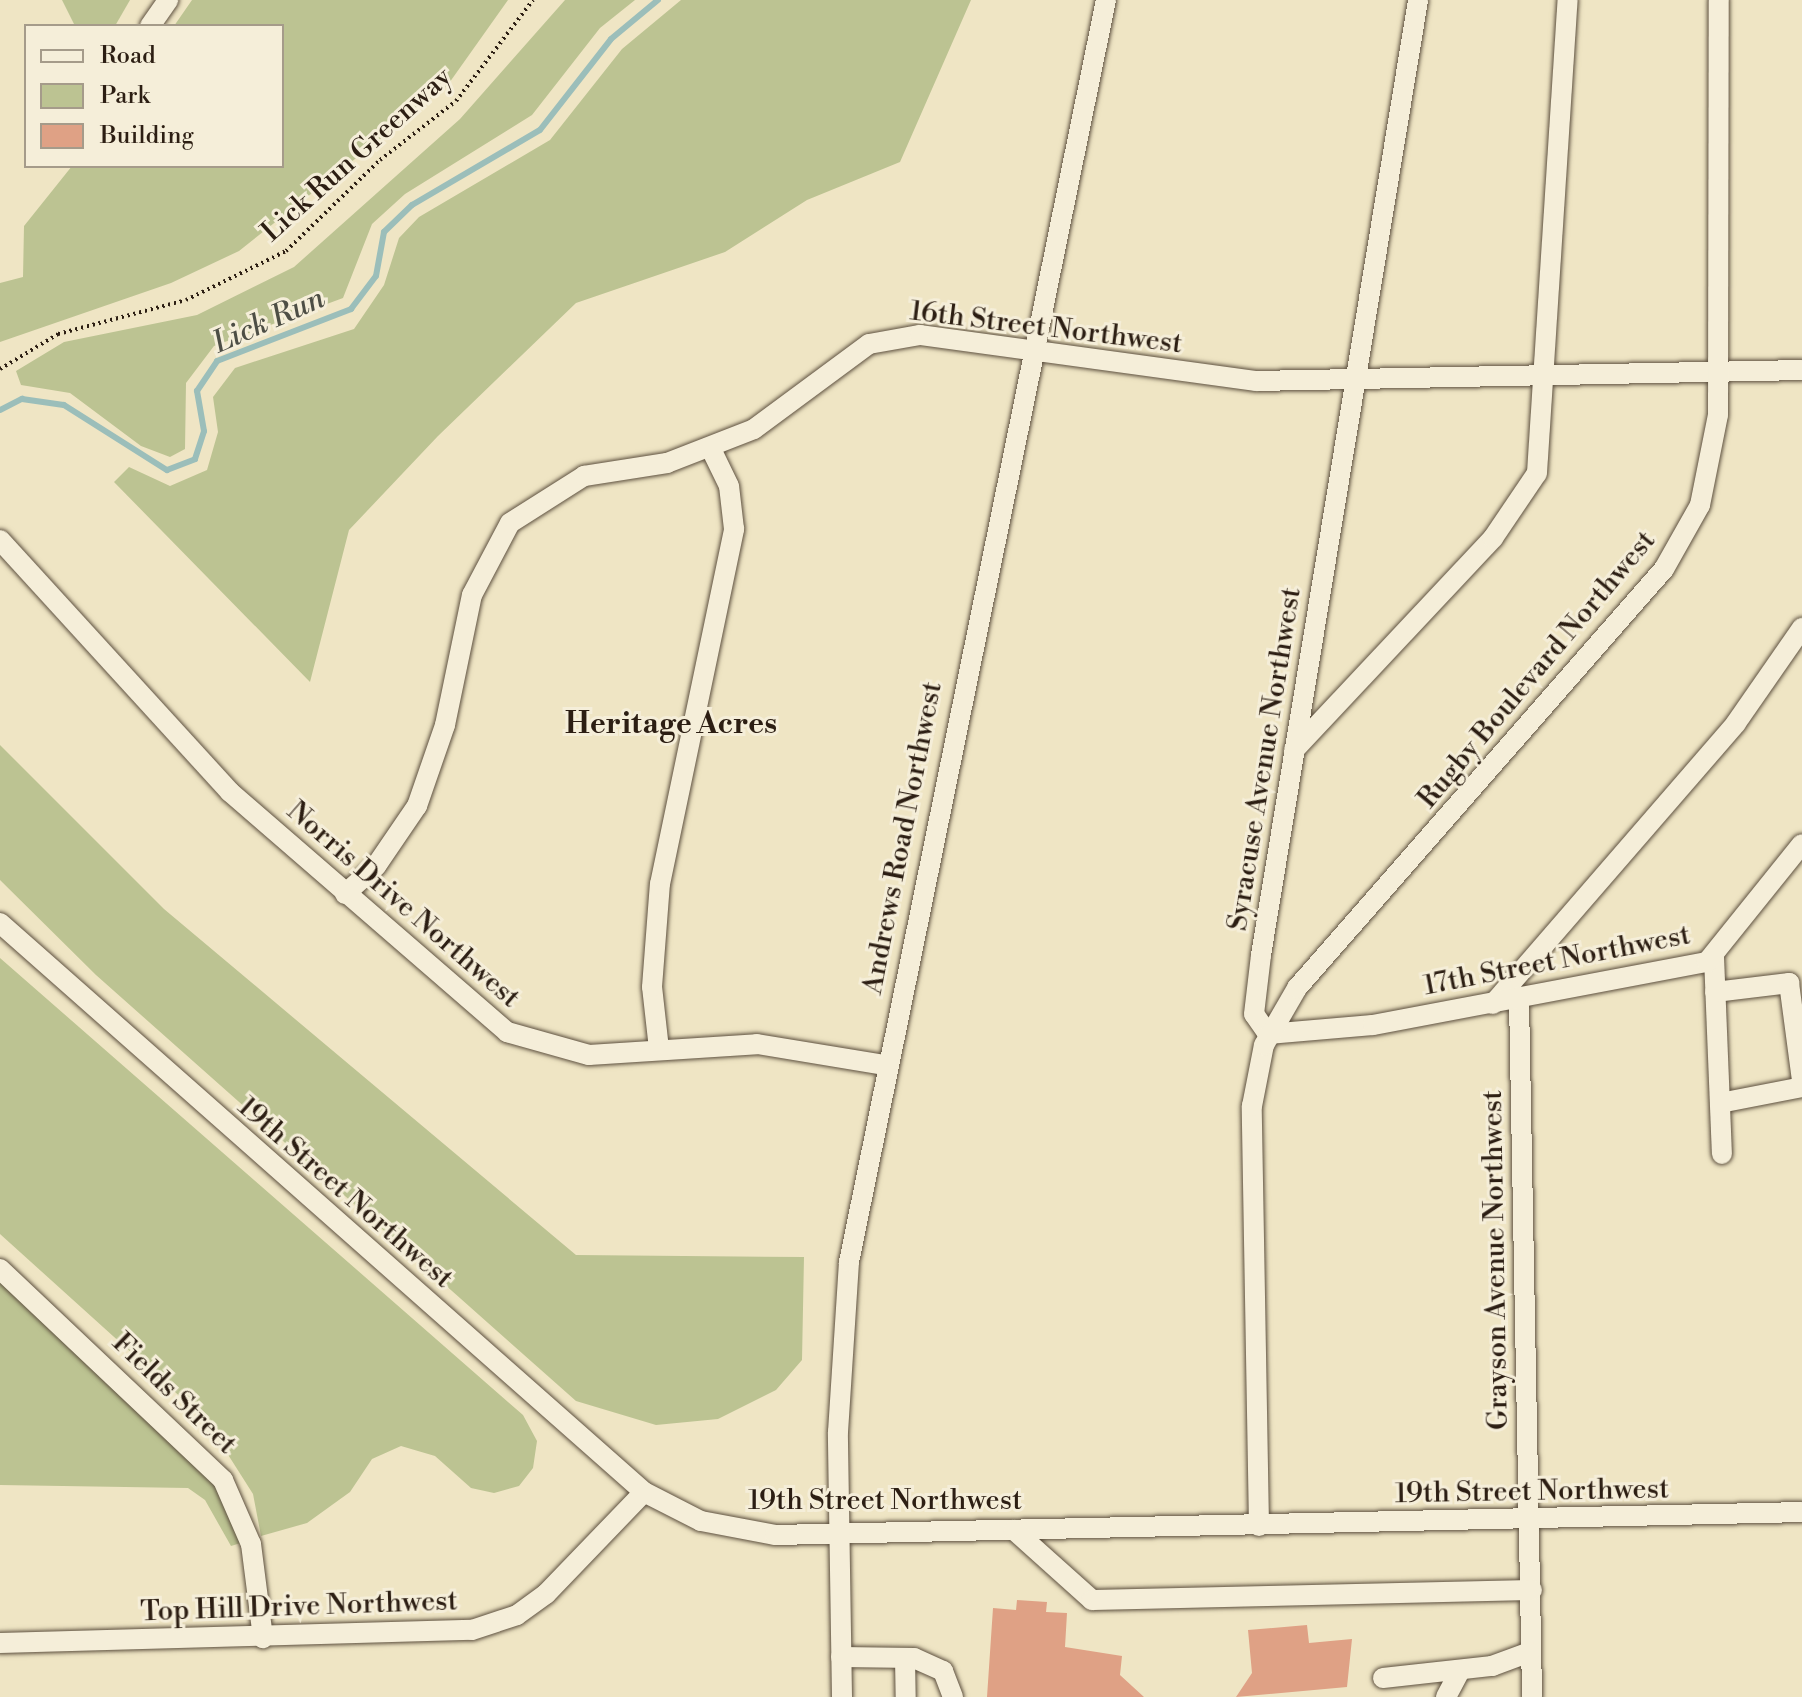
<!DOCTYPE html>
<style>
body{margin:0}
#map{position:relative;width:1802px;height:1697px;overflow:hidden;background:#efe5c4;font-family:"Libre Bodoni",serif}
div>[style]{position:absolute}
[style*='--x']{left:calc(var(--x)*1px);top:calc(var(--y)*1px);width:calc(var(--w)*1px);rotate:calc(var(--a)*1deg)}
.green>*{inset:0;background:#bcc392}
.stream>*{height:6px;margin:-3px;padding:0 3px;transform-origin:3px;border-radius:3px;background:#9bbeba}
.building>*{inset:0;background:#dfa185}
.path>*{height:4px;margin-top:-2px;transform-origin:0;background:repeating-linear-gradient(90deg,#2c1e13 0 2px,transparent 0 6px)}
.roads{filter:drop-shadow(0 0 2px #5d503f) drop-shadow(0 0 2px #5d503f)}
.minor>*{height:20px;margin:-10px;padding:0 10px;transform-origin:10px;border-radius:10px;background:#f5eed9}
span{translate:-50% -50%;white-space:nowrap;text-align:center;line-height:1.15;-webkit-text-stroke:6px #f5eed9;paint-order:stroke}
.street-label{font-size:28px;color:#2c1e13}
.water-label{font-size:30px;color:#4d4e45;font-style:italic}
.neighbourhood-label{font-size:30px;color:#2c1e13;font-weight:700}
.legend{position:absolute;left:24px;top:24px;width:260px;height:144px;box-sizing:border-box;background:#f5eed9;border:2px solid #a59b8a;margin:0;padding:10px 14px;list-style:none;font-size:24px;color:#2c1e13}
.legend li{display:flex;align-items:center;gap:16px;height:40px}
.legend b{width:40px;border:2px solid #a59b8a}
</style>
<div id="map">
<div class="green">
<div style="clip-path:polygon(62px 0,130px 0,115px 26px,75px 26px)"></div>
<div style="clip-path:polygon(192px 0,508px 0,447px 86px,239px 251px,171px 283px,0 342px,0 283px,23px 277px,24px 226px,72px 166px,282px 166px,282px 26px,174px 26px)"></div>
<div style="clip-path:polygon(565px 0,635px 0,600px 28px,532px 115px,405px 194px,372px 224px,343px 298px,214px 346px,186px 383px,185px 449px,170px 457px,141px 446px,70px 393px,21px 385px,16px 371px,64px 342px,197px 315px,294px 267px,460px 119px)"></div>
<div style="clip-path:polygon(681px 0,971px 0,900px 162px,807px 200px,725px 252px,576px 303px,438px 436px,349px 530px,310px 682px,114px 482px,129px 467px,170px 486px,207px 470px,218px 432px,213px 397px,235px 368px,354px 329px,384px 285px,399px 238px,419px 217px,550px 140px,622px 49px)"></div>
<div style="clip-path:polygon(0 745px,164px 909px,576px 1255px,804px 1257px,802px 1360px,776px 1390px,718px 1419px,656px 1425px,576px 1401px,96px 975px,0 880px)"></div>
<div style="clip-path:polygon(0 958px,523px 1415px,537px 1441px,533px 1468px,519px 1486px,494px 1493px,471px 1488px,435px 1456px,401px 1446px,372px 1459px,350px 1492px,307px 1523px,261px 1536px,253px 1494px,206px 1420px,0 1234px)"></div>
<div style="clip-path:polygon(0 1282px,205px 1467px,244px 1542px,231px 1546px,205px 1500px,188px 1488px,0 1485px)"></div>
</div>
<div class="stream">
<div style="--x:0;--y:410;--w:25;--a:-27"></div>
<div style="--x:22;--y:399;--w:42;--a:8.1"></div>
<div style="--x:64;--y:405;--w:122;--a:32.3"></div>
<div style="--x:167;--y:470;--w:30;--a:-21"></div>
<div style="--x:195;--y:459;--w:29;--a:-72"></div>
<div style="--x:204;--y:431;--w:41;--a:-99.9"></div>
<div style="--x:197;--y:391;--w:36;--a:-56"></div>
<div style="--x:217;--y:361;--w:144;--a:-21.2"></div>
<div style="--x:351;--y:309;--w:41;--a:-52.9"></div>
<div style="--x:376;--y:276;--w:45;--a:-79.7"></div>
<div style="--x:384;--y:232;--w:39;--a:-44"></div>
<div style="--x:412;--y:205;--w:148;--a:-30.4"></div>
<div style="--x:540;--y:130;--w:115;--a:-52"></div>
<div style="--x:611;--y:39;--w:61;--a:-39.7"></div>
</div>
<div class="building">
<div style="clip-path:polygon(1017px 1600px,1047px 1602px,1046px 1612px,1067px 1613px,1065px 1647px,1122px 1656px,1120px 1675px,1144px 1697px,987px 1697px,993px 1608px,1016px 1610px)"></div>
<div style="clip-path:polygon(1307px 1625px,1309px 1643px,1352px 1639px,1347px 1687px,1236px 1697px,1252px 1673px,1248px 1630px)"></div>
</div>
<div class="path">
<div style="--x:0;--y:369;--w:68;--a:-31.1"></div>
<div style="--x:58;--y:334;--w:132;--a:-14.9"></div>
<div style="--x:186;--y:300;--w:111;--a:-26.1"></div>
<div style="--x:286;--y:251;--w:131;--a:-44.1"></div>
<div style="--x:380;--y:160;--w:96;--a:-37.8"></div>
<div style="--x:456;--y:101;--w:127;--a:-52.7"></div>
</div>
<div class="roads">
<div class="minor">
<div style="--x:150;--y:26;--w:32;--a:-55"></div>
<div style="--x:0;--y:540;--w:341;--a:47.6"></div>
<div style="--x:230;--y:792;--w:367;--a:40.9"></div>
<div style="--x:507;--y:1032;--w:85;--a:15.7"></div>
<div style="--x:589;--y:1055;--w:168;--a:-3.7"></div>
<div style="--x:757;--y:1044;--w:130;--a:9.3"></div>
<div style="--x:1294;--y:750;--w:291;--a:-46.8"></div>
<div style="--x:1493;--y:538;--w:78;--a:-55.9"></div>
<div style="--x:1537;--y:473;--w:474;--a:-86.3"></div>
<div style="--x:345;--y:894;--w:42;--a:-42.1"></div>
<div style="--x:376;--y:866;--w:73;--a:-55.7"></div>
<div style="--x:417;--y:806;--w:86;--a:-70.9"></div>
<div style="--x:445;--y:725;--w:133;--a:-78.3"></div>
<div style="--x:472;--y:595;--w:81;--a:-62.2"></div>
<div style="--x:510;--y:523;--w:88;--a:-32.4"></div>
<div style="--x:584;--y:476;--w:84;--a:-8.9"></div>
<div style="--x:667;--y:463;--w:93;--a:-21.3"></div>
<div style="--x:754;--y:429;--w:143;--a:-36.5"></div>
<div style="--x:869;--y:344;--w:52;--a:-10"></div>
<div style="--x:920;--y:335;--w:339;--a:7.8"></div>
<div style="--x:1256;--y:381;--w:546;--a:-1.15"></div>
<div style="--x:0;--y:923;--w:859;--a:41.46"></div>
<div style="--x:644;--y:1492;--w:64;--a:27"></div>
<div style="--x:701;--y:1521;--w:75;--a:10.7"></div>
<div style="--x:775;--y:1535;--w:1027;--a:-1.28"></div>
<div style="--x:1714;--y:957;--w:197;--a:87.7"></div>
<div style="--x:1715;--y:992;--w:75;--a:-6.9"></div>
<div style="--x:1789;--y:983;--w:99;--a:82.4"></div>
<div style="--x:1519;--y:999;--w:698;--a:88.93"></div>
<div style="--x:1493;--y:1004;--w:371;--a:-49.1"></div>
<div style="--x:1736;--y:723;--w:116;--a:-55.2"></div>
<div style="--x:1268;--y:1034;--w:24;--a:-125"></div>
<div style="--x:1254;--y:1014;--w:59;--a:-83.2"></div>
<div style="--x:1261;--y:955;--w:968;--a:-80.66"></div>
<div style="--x:1268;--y:1034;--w:105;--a:-4.9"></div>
<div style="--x:1373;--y:1025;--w:340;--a:-10.7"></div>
<div style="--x:1707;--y:962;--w:151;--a:-51.2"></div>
<div style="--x:659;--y:1049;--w:62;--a:-96.4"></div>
<div style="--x:652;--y:987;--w:103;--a:-85.6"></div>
<div style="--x:660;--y:884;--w:363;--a:-78.2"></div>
<div style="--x:734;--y:529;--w:43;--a:-96.6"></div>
<div style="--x:729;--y:486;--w:41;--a:-115.9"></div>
<div style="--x:1720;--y:1103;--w:84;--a:-11"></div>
<div style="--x:0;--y:1269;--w:307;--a:43.4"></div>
<div style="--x:223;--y:1480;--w:70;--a:66.4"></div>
<div style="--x:251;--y:1544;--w:95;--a:82.7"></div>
<div style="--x:1259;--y:1526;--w:420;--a:-91"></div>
<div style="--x:1252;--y:1106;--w:62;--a:-78.9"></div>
<div style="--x:1264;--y:1045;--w:66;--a:-59.9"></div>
<div style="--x:1297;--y:988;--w:557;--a:-48.79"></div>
<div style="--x:1664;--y:569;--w:73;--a:-60.6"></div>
<div style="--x:1700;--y:505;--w:92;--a:-78.7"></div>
<div style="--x:1718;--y:415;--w:415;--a:-89.9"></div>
<div style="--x:1014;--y:1530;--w:105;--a:41.9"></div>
<div style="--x:1092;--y:1600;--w:440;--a:-1.3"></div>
<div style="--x:0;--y:1643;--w:472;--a:-1.6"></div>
<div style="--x:472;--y:1630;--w:47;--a:-18.4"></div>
<div style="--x:517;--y:1615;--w:36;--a:-36"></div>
<div style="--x:546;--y:1594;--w:141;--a:-46.1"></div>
<div style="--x:841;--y:1657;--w:73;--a:0.8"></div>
<div style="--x:914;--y:1658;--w:32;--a:24"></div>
<div style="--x:943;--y:1671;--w:28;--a:69"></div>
<div style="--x:905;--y:1658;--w:39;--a:89"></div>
<div style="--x:1383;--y:1678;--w:110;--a:-6.3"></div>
<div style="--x:1492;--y:1666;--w:40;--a:-20.2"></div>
<div style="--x:842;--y:1697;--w:265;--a:-90.9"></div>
<div style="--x:838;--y:1432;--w:170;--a:-86.3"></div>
<div style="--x:849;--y:1262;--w:1288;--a:-78.49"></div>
<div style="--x:1446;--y:1697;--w:30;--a:-62"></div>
</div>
</div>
<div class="street-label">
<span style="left:357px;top:155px;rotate:-42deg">Lick Run Greenway</span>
<span style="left:1046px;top:328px;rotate:7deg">16th Street Northwest</span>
<span style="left:1537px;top:670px;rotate:-50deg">Rugby Boulevard Northwest</span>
<span style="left:1265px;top:759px;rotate:-81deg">Syracuse Avenue Northwest</span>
<span style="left:903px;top:838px;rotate:-79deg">Andrews Road Northwest</span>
<span style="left:403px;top:905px;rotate:41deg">Norris Drive Northwest</span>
<span style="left:1557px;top:961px;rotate:-11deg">17th Street Northwest</span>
<span style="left:345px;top:1193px;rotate:41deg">19th Street Northwest</span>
<span style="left:1496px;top:1260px;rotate:-91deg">Grayson Avenue Northwest</span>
<span style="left:174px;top:1394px;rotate:44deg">Fields Street</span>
<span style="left:1532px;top:1492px;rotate:-1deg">19th Street Northwest</span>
<span style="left:885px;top:1501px">19th Street Northwest</span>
<span style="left:299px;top:1607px;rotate:-2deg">Top Hill Drive Northwest</span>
</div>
<div class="water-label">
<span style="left:269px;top:321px;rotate:-24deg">Lick Run</span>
</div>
<div class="neighbourhood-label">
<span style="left:671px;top:724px">Heritage Acres</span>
</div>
<ul class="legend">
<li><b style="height:10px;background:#f5eed9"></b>Road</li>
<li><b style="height:22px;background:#bcc392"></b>Park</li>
<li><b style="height:22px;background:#dfa185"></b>Building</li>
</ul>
</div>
